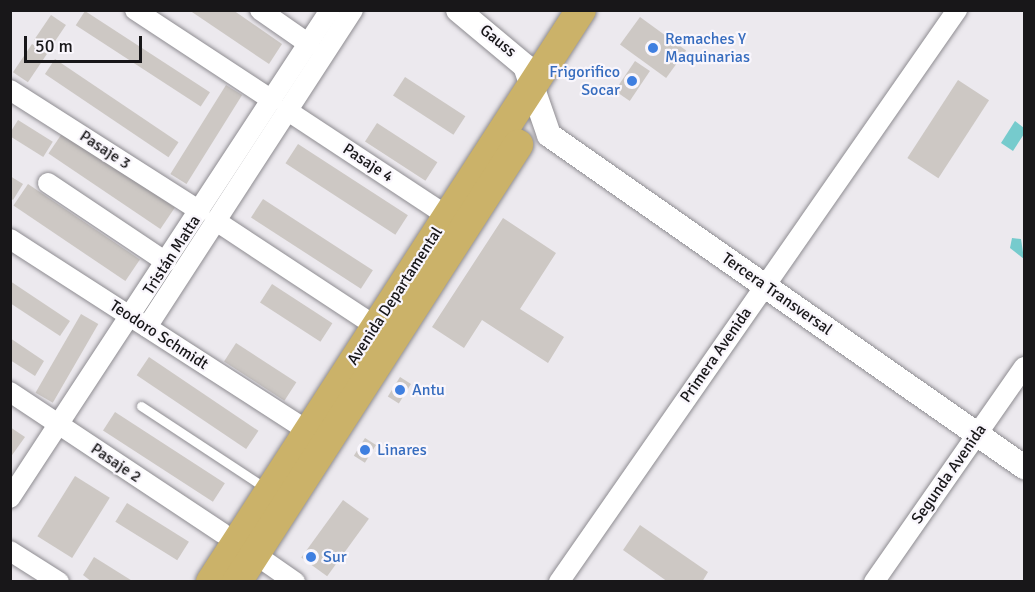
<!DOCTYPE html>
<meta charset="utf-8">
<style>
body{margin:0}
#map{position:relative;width:1035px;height:592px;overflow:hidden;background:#ece9ee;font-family:Signika,sans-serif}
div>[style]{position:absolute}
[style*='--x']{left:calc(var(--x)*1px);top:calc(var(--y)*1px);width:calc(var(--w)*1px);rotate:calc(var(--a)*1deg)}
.water>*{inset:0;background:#76cbcd}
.building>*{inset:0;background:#cdc8c4;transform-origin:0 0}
.roads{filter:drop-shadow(0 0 2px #8e8c91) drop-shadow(0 0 2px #8e8c91)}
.service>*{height:9px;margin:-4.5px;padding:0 4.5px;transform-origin:4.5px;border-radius:4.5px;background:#fff}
.minor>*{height:20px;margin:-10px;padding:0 10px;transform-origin:10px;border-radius:10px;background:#fff}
.tertiary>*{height:24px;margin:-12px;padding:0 12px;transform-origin:12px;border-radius:12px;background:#fff}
.primary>*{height:30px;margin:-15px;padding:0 15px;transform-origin:15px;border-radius:15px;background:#cbb269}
.dots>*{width:16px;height:16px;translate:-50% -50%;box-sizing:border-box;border:3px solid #f9f6fc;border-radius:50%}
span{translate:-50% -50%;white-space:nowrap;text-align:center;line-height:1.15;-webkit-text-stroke:4.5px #f9f6fc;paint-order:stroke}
.shop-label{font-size:16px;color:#366cbe}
.left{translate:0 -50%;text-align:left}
.right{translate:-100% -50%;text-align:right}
.street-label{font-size:16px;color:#181719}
.frame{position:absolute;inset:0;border:12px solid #181719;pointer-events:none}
.scale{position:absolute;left:24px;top:36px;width:118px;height:27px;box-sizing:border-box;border:3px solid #181719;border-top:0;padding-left:8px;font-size:18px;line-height:21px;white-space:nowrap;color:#181719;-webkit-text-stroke:4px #f9f6fc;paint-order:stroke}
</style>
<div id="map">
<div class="water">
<div style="clip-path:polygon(1015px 121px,1024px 128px,1024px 134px,1013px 151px,1001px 143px)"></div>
<div style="clip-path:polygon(1012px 238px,1021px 239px,1024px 259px,1010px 248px)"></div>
</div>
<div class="building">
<div style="clip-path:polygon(189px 10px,233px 10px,282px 44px,269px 64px)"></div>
<div style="left:85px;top:11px;width:149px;height:17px;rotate:33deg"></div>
<div style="left:51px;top:15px;width:18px;height:30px;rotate:34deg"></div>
<div style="left:640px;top:17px;width:57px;height:34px;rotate:36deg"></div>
<div style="left:32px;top:44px;width:18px;height:34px;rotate:34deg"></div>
<div style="left:55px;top:59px;width:149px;height:18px;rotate:34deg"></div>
<div style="left:635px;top:61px;width:18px;height:36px;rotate:34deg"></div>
<div style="left:405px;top:77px;width:72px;height:22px;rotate:33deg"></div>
<div style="left:958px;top:80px;width:37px;height:93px;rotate:33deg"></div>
<div style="left:226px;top:85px;width:19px;height:105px;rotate:32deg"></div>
<div style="left:18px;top:120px;width:41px;height:18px;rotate:32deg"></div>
<div style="left:377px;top:123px;width:72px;height:22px;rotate:33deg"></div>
<div style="left:63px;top:132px;width:135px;height:26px;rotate:34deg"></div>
<div style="left:298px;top:144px;width:131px;height:23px;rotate:33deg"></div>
<div style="clip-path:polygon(10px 176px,23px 184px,13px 200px,10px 198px)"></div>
<div style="left:28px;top:184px;width:135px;height:26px;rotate:34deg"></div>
<div style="left:263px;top:199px;width:131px;height:22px;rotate:33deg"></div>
<div style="clip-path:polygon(503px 218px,556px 253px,520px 309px,564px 337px,548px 363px,482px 320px,464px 348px,432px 327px)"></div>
<div style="clip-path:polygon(10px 281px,70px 321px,60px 336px,10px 303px)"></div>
<div style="left:272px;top:284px;width:72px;height:22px;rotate:33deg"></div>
<div style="left:81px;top:314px;width:20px;height:91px;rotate:30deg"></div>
<div style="clip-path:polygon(10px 338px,44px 361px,35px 376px,10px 360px)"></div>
<div style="left:236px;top:343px;width:72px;height:22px;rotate:33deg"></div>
<div style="left:149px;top:357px;width:132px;height:22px;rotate:34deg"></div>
<div style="left:400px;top:377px;width:13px;height:23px;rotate:32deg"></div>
<div style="left:115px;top:412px;width:131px;height:22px;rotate:33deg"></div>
<div style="clip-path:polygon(10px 427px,25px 437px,10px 458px)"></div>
<div style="left:365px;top:438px;width:13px;height:21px;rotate:32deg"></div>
<div style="left:75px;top:476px;width:41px;height:71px;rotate:32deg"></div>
<div style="left:343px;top:500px;width:32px;height:71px;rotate:36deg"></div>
<div style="left:127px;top:503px;width:73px;height:22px;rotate:32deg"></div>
<div style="clip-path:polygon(640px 525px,708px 572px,702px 582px,668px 582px,623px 550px)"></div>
<div style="clip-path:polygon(94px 557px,134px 582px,92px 582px,83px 575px)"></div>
</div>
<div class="roads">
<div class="service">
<div style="--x:141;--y:406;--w:151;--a:33.4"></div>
</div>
<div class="minor">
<div style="--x:135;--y:10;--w:164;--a:33.3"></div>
<div style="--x:260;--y:10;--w:60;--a:34.8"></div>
<div style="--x:10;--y:90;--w:225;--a:32.5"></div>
<div style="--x:288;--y:111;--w:191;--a:33.4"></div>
<div style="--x:48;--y:183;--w:142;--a:33.8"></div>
<div style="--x:216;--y:221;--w:176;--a:33.4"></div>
<div style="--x:10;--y:239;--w:354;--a:32.8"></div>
<div style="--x:147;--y:327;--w:378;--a:-57"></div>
<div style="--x:10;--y:392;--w:255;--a:33.6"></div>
<div style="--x:10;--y:498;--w:584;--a:-56.75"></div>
<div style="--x:246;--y:548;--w:60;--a:34.8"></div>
<div style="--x:10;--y:551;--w:58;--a:32.3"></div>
<div style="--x:559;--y:582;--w:697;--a:-55.17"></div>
<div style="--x:874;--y:582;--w:262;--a:-55.1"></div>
</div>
<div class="tertiary">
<div style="--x:458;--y:10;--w:87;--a:39.9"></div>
<div style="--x:525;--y:66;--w:73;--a:70.8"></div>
<div style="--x:549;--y:135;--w:580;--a:34.95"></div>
</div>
<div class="primary">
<div style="--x:211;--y:582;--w:681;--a:-57.1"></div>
<div style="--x:237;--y:582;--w:520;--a:-57.26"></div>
</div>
</div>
<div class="dots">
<div style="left:653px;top:48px;background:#3f7fe0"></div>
<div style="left:632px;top:81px;background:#3f7fe0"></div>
<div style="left:400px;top:390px;background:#3f7fe0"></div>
<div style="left:365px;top:450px;background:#3f7fe0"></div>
<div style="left:311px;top:557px;background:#3f7fe0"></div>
</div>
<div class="shop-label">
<span class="left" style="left:665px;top:48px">Remaches Y<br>Maquinarias</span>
<span class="right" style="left:620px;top:81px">Frigorifico<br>Socar</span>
<span class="left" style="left:412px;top:390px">Antu</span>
<span class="left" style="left:377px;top:450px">Linares</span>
<span class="left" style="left:323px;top:557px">Sur</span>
</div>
<div class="street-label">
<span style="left:498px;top:41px;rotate:39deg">Gauss</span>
<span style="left:105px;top:150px;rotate:33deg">Pasaje 3</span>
<span style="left:368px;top:163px;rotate:33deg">Pasaje 4</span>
<span style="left:172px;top:255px;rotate:-57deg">Tristán Matta</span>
<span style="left:777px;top:294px;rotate:35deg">Tercera Transversal</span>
<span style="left:395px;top:296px;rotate:-57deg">Avenida Departamental</span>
<span style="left:159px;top:335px;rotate:33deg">Teodoro Schmidt</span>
<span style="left:716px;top:355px;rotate:-55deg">Primera Avenida</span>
<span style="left:116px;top:463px;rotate:34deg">Pasaje 2</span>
<span style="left:949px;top:474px;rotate:-55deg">Segunda Avenida</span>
</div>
<div class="frame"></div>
<div class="scale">50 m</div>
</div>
